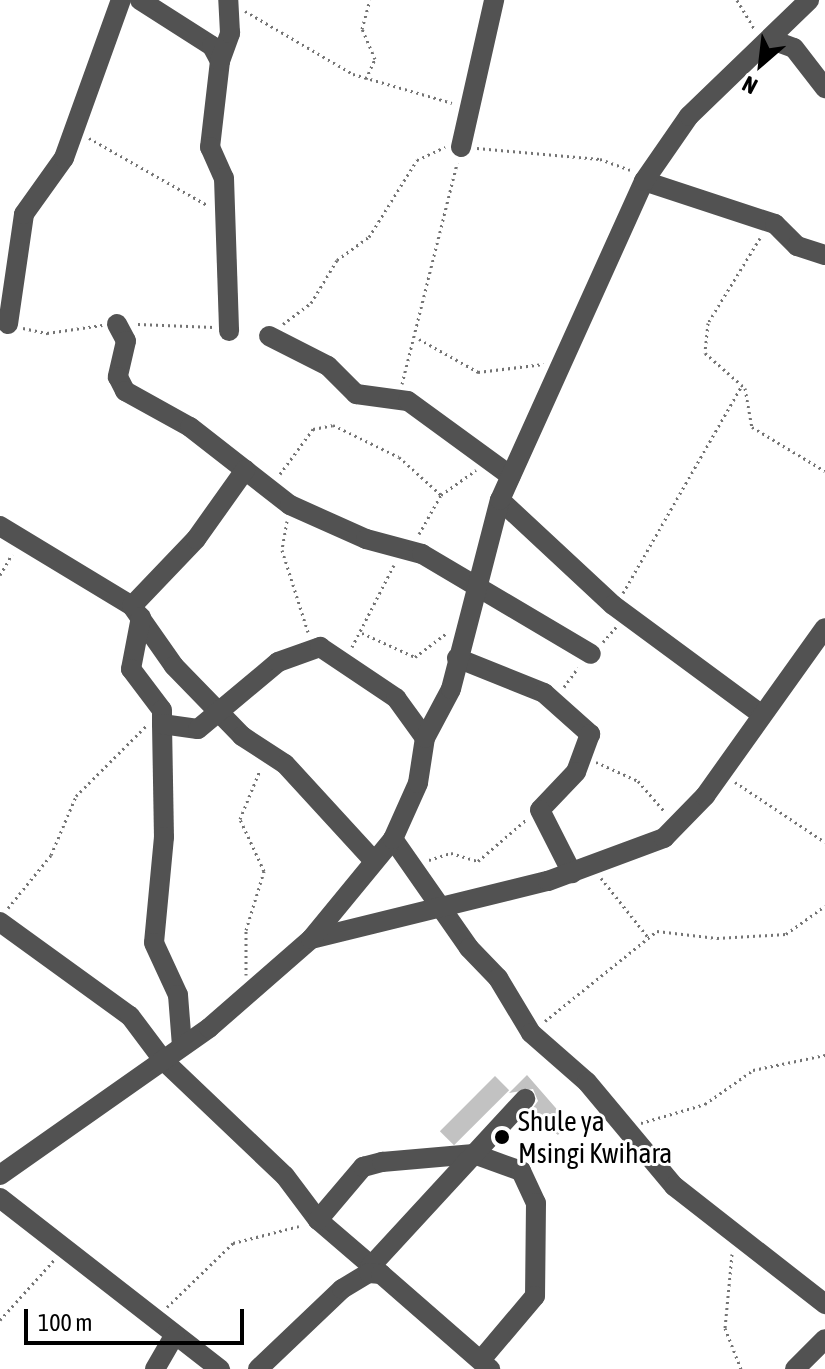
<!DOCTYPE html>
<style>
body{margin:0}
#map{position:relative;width:825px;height:1369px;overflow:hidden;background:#fff;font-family:"Asap Condensed",sans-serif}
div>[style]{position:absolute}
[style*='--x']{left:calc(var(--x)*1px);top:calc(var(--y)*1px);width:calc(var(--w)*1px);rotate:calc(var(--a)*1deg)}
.building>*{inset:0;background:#c2c2c2;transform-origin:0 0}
.path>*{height:3px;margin-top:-1.5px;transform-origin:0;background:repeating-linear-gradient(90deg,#747474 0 2px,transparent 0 6px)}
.minor>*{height:20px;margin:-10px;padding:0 10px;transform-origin:10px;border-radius:10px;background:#525252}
.dots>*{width:22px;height:22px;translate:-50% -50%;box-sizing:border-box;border:4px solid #fff;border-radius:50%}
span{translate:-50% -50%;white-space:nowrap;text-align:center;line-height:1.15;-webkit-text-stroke:6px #fff;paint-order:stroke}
.poi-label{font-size:28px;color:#000}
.left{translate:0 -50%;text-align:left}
.north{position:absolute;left:721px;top:24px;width:80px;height:80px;-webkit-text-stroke:6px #fff;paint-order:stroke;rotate:208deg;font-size:22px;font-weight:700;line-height:32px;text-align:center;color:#000}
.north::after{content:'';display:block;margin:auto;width:28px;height:36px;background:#000;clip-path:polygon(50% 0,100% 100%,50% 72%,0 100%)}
.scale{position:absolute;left:24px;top:1309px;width:220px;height:36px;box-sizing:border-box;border:4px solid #000;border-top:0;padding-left:10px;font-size:24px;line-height:28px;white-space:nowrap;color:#000;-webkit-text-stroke:6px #fff;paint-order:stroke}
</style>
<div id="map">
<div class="building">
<div style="clip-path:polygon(527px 1075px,568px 1122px,558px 1135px,530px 1112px,538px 1101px,533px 1089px,509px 1093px)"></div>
<div style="left:495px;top:1076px;width:20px;height:78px;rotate:45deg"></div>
</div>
<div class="path">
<div style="--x:737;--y:0;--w:33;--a:59"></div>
<div style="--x:245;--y:11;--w:125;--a:30.3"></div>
<div style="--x:353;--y:74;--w:103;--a:16.3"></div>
<div style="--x:366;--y:79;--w:22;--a:-66"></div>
<div style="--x:375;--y:59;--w:33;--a:-113"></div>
<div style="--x:362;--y:29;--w:30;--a:-75"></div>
<div style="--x:89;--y:138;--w:136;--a:29.6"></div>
<div style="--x:477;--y:148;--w:123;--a:5.1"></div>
<div style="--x:600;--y:159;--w:32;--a:20"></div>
<div style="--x:760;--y:238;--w:100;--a:121.5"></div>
<div style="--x:708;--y:323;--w:30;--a:96"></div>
<div style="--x:705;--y:353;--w:53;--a:41.2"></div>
<div style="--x:745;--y:388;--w:40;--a:80"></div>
<div style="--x:752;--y:427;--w:85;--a:31.1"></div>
<div style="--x:138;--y:324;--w:76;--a:2.3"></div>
<div style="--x:283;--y:324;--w:35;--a:-37"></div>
<div style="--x:311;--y:303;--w:50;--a:-58.8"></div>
<div style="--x:337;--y:260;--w:39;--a:-36"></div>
<div style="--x:369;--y:237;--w:91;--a:-58.1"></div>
<div style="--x:417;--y:160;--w:31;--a:-25"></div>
<div style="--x:23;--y:328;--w:25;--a:12"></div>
<div style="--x:47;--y:333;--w:56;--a:-8.3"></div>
<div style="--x:419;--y:339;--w:68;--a:29.2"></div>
<div style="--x:478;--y:372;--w:66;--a:-6.9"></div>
<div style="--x:402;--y:384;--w:228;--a:-76"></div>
<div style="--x:280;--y:474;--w:56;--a:-53.7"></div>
<div style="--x:313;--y:429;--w:20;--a:-11"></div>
<div style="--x:333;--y:425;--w:73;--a:25.9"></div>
<div style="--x:399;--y:457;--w:57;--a:42.1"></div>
<div style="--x:287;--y:521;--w:29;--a:100"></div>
<div style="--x:282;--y:550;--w:86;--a:72.4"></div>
<div style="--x:419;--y:534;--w:45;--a:-60.6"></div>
<div style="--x:441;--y:495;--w:43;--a:-35.5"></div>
<div style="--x:0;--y:575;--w:24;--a:-60"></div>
<div style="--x:623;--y:593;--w:240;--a:-60.2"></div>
<div style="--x:362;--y:633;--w:58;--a:24.4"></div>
<div style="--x:415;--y:657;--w:41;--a:-37.1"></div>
<div style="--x:603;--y:642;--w:20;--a:-49"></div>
<div style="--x:352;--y:647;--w:92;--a:-62.9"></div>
<div style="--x:564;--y:687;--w:24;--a:-54"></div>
<div style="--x:596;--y:762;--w:46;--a:24.3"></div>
<div style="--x:638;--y:781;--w:41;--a:48.9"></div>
<div style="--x:735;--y:782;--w:108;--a:33.7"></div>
<div style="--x:429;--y:860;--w:23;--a:-18"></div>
<div style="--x:451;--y:853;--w:28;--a:17"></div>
<div style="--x:478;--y:861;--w:65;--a:-40.6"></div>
<div style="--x:601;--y:878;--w:75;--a:51.5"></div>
<div style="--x:8;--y:908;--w:68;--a:-50.9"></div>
<div style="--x:51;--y:855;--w:64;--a:-67"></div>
<div style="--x:76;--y:796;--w:99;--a:-45"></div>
<div style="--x:246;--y:975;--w:45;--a:-90"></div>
<div style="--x:246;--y:930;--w:62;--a:-73"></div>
<div style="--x:264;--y:871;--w:57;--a:-114.8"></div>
<div style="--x:240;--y:819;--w:53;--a:-67.8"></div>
<div style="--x:545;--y:1021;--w:144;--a:-38.8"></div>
<div style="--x:657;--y:931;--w:60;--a:6.7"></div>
<div style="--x:717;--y:938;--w:69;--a:-3.3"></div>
<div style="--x:786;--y:934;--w:48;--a:-35.7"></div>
<div style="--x:641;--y:1123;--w:67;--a:-16.5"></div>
<div style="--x:705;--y:1104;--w:59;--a:-35.3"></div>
<div style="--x:753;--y:1070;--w:74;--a:-11.8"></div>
<div style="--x:732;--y:1254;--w:74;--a:95.4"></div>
<div style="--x:725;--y:1328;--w:44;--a:68.7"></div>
<div style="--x:167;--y:1307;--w:92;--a:-44.1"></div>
<div style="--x:233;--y:1243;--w:68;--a:-14.4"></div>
<div style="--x:0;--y:1320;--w:81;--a:-48"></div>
</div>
<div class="minor">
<div style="--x:140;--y:0;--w:85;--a:32.6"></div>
<div style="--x:212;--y:46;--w:17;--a:62"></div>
<div style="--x:220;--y:61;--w:87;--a:96.6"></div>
<div style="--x:210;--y:147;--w:34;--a:66"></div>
<div style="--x:224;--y:178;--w:153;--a:88.1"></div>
<div style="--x:772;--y:40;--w:23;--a:20"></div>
<div style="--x:794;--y:48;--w:51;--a:52.2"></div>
<div style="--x:220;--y:61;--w:30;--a:-70"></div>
<div style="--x:230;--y:33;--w:33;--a:-93"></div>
<div style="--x:461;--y:147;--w:151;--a:-77.3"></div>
<div style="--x:644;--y:181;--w:138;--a:18.2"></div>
<div style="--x:775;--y:224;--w:31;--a:45"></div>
<div style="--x:797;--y:246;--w:29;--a:18"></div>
<div style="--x:8;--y:324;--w:111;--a:-81.7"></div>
<div style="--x:24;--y:214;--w:69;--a:-54.5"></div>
<div style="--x:64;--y:158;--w:168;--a:-70.2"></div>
<div style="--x:117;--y:324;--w:19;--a:62"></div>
<div style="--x:126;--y:341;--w:37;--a:103"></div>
<div style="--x:118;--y:377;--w:16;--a:63"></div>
<div style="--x:125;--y:391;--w:74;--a:29"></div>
<div style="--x:190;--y:427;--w:127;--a:38"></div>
<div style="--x:290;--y:505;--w:83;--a:24.1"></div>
<div style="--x:366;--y:539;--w:58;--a:15"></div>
<div style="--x:422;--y:554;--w:196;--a:30.6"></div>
<div style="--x:269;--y:336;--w:66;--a:27"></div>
<div style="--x:328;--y:366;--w:40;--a:45"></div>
<div style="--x:356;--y:394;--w:52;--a:7.7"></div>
<div style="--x:408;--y:401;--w:127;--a:36.1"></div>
<div style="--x:500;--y:500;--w:154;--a:42.9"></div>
<div style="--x:613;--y:605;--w:184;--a:36.4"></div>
<div style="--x:0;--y:526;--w:154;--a:31.2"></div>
<div style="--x:132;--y:606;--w:73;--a:55"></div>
<div style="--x:174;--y:666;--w:98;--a:45.8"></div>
<div style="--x:242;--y:736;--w:51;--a:33.1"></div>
<div style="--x:285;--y:764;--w:130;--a:47.5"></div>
<div style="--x:132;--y:606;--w:93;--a:-46.3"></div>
<div style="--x:196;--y:539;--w:85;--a:-54.6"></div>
<div style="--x:141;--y:617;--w:53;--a:100.9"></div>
<div style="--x:131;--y:669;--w:51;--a:52.9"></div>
<div style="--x:162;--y:710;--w:14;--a:90"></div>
<div style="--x:162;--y:724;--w:113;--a:89"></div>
<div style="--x:164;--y:837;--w:106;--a:95.4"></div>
<div style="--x:154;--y:943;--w:57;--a:65.2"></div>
<div style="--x:178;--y:995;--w:51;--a:85.5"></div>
<div style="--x:457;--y:658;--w:94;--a:21.9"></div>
<div style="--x:544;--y:693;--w:62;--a:41.7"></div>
<div style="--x:590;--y:734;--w:40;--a:110.2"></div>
<div style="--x:576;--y:772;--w:52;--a:133.5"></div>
<div style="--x:540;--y:810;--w:71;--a:63.1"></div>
<div style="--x:162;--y:724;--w:36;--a:8"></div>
<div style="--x:198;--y:729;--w:104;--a:-39.9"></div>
<div style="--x:278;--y:662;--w:45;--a:-19.7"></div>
<div style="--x:320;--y:647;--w:92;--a:33.9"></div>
<div style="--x:396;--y:698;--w:49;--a:54.1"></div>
<div style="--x:393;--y:839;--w:133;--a:55.1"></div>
<div style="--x:469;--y:948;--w:42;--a:46"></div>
<div style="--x:498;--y:978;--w:64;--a:59"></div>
<div style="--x:531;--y:1033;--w:74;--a:41.2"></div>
<div style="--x:587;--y:1082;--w:136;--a:50.1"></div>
<div style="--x:674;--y:1186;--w:192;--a:38"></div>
<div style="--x:0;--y:922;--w:160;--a:35.9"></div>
<div style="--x:130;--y:1016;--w:55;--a:53.1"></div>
<div style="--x:163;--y:1060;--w:168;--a:43.6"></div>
<div style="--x:285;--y:1176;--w:55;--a:53.1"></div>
<div style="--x:318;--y:1220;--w:83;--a:40.6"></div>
<div style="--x:311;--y:939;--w:244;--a:-13.8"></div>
<div style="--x:548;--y:881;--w:124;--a:-20.3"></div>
<div style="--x:664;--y:838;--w:59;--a:-45.7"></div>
<div style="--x:705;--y:796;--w:206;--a:-54.5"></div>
<div style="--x:0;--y:1175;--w:256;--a:-35.1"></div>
<div style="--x:209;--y:1028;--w:135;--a:-41.1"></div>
<div style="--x:311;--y:939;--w:129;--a:-50.6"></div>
<div style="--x:393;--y:839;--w:61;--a:-65.9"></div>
<div style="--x:418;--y:783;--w:46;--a:-81.2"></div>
<div style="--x:425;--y:738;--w:55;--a:-62"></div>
<div style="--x:451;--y:689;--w:195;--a:-75.5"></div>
<div style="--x:500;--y:500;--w:350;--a:-65.7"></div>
<div style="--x:644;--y:181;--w:79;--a:-55.3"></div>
<div style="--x:689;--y:116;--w:167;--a:-44"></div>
<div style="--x:0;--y:1198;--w:279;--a:37.9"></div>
<div style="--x:318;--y:1220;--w:70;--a:-49.7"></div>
<div style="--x:363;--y:1167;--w:20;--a:-15"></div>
<div style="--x:382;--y:1162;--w:92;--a:-5"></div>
<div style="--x:474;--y:1154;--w:50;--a:19.9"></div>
<div style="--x:521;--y:1171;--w:35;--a:65"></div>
<div style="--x:536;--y:1203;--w:93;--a:90.6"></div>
<div style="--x:535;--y:1296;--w:84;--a:130.2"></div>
<div style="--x:370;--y:1267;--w:229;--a:-47.3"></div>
<div style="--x:155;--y:1369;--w:39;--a:-60"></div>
<div style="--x:258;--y:1369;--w:116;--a:-43.6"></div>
<div style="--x:342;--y:1289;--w:31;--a:-31"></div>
<div style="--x:369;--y:1273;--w:12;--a:5"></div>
<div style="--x:381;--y:1274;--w:145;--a:41.1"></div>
<div style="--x:795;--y:1369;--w:42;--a:-45"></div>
</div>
<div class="dots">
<div style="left:502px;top:1137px;background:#000"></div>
</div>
<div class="poi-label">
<span class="left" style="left:518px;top:1137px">Shule ya<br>Msingi Kwihara</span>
</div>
<div class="north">N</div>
<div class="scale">100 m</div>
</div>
